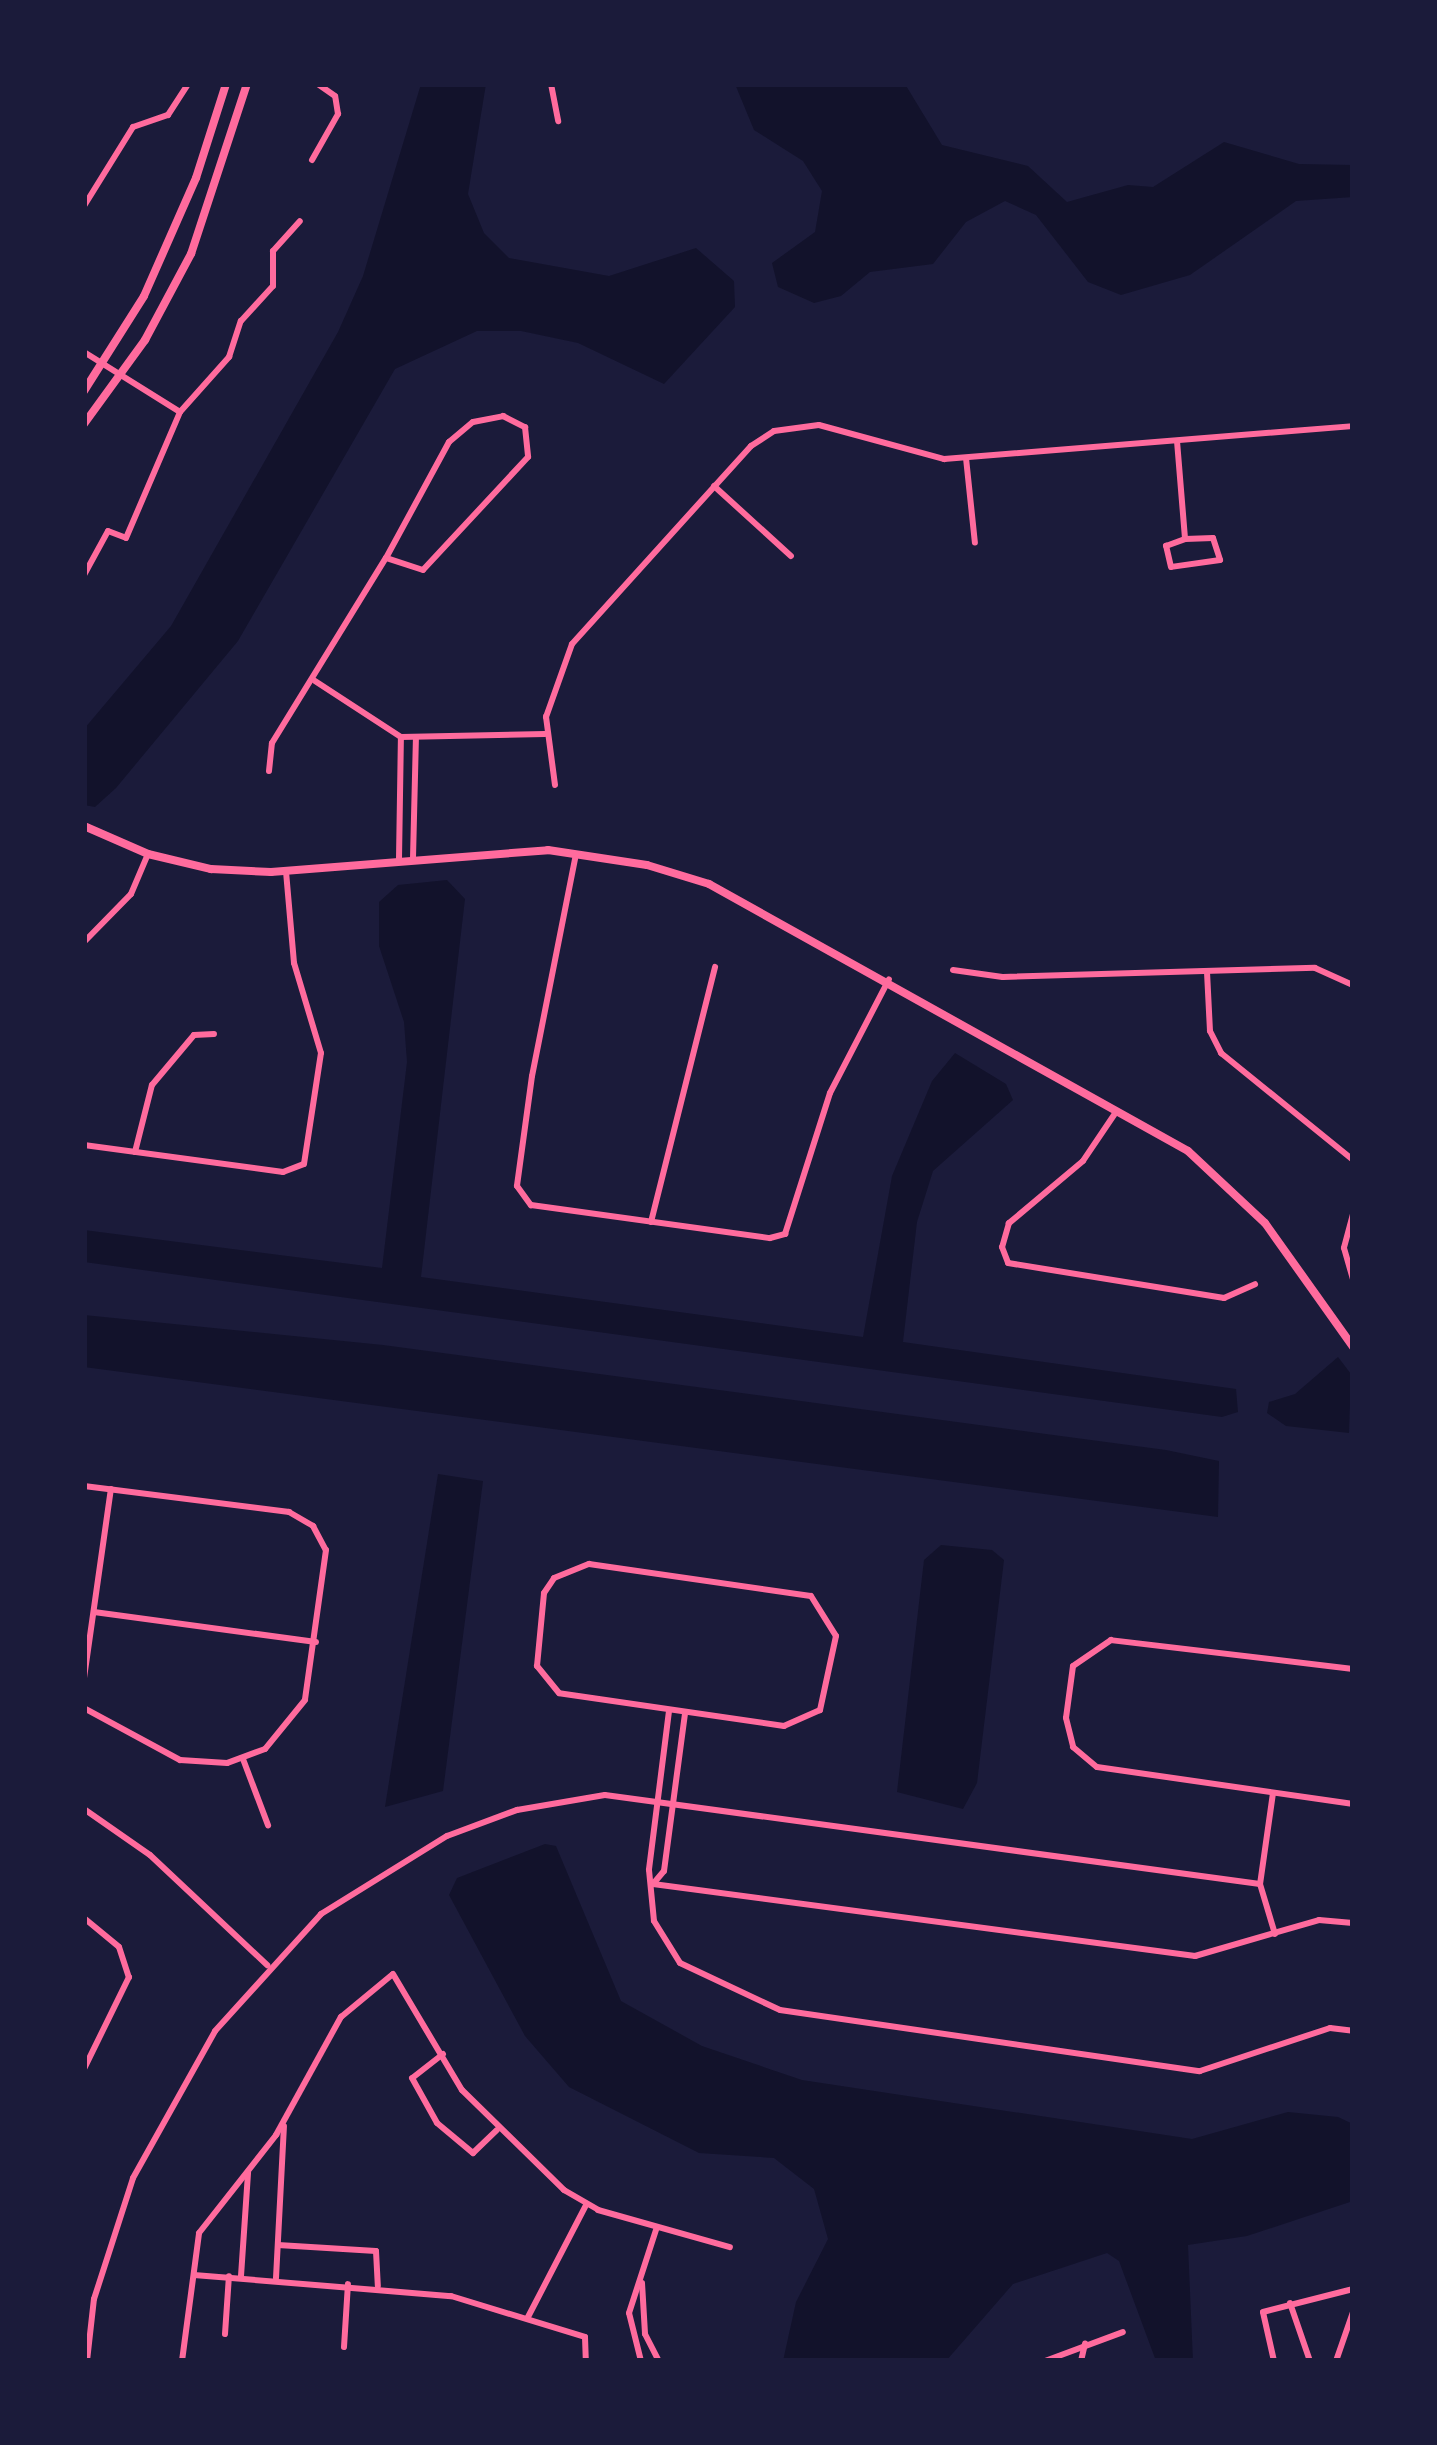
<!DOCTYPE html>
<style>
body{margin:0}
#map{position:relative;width:1437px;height:2445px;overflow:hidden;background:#1b1b3a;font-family:Commissioner,sans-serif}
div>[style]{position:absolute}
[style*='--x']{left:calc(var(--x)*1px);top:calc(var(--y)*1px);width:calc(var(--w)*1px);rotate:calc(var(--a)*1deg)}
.water>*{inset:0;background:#12122b}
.minor>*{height:6px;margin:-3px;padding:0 3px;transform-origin:3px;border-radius:3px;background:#ff6b9d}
.tertiary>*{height:8px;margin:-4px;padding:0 4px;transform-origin:4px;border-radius:4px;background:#ff6b9d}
span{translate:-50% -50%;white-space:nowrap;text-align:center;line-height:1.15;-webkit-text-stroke:9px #1b1b3a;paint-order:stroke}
.frame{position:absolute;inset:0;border:87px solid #1b1b3a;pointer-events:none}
</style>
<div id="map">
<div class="water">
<div style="clip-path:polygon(421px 84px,486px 84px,468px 194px,484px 233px,509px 258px,609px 276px,696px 248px,734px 281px,735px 307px,664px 384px,578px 343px,521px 331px,477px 331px,395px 369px,238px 641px,116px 788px,95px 807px,84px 805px,84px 729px,171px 626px,338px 332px,363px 276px)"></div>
<div style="clip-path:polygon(735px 84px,905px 84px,942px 145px,1028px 166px,1067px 202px,1128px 185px,1153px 187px,1224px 142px,1299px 164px,1353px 165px,1353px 197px,1296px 201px,1190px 275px,1121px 295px,1088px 282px,1036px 215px,1005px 201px,966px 222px,933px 264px,870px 272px,841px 296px,814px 303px,778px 287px,772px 263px,815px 232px,822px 191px,803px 161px,754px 130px)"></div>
<div style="clip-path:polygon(447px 880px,465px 899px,421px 1277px,863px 1337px,892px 1176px,932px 1081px,955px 1053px,1006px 1084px,1013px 1100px,933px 1171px,917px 1222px,903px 1342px,1236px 1389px,1238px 1412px,1222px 1417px,84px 1262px,84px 1230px,382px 1268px,407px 1062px,404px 1022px,379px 946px,379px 902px,398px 885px)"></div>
<div style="clip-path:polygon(84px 1315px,383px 1345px,1166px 1450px,1219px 1461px,1218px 1517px,84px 1367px)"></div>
<div style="clip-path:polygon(1338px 1357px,1351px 1374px,1349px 1433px,1286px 1426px,1267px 1413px,1269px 1402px,1295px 1394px)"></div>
<div style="clip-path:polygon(438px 1474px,483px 1481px,443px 1791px,385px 1807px)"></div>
<div style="clip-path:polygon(941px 1545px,992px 1550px,1004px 1560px,977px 1783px,963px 1809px,897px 1792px,924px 1560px)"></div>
<div style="clip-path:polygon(545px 1844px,556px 1846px,621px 2001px,702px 2046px,802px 2080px,1192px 2139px,1288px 2112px,1338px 2117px,1353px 2124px,1353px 2201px,1247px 2236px,1188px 2245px,1193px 2361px,1156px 2361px,1119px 2261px,1107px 2253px,1013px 2284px,946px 2361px,783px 2361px,796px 2302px,828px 2239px,814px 2189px,774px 2158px,699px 2153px,569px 2087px,525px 2036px,449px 1895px,457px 1878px)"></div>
</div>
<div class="minor">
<div style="--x:551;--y:84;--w:38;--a:79"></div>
<div style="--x:312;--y:160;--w:53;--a:-60.5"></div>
<div style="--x:338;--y:114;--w:18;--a:-99"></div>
<div style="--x:335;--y:96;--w:21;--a:-145"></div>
<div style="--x:84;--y:206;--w:93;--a:-58.2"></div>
<div style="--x:133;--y:127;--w:37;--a:-19"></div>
<div style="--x:168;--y:115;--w:37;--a:-57"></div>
<div style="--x:84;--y:352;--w:113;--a:32"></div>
<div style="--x:503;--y:416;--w:25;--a:27"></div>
<div style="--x:525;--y:427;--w:30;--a:84"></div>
<div style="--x:528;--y:457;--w:154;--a:132.9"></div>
<div style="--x:423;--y:570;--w:39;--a:-162"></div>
<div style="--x:386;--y:558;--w:132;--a:-61.5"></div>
<div style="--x:449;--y:442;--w:31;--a:-40"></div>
<div style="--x:473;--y:422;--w:31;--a:-11"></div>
<div style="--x:1177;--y:441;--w:98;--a:85.3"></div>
<div style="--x:1185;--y:539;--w:28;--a:-2"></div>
<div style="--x:1213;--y:538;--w:23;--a:72"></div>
<div style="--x:1220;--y:560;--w:49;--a:171.9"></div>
<div style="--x:1171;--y:567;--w:22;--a:-103"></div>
<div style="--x:1166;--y:546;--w:20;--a:-20"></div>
<div style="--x:966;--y:458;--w:85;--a:84"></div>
<div style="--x:714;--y:486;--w:104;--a:42.3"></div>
<div style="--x:84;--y:575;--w:50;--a:-61.4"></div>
<div style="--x:108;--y:531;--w:19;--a:21"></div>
<div style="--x:126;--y:538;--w:137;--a:-66.8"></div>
<div style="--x:180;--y:412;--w:74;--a:-48.3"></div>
<div style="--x:229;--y:357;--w:38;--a:-72"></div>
<div style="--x:241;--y:321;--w:47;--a:-47.6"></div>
<div style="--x:273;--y:286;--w:35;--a:-90"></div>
<div style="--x:273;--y:251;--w:40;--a:-48"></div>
<div style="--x:315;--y:681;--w:103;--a:33.1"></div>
<div style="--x:401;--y:737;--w:144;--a:-1.2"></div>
<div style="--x:269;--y:771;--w:28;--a:-84"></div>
<div style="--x:272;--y:743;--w:217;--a:-58.4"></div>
<div style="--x:555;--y:785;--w:69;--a:-97.5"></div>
<div style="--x:546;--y:717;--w:77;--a:-70.4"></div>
<div style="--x:572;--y:644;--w:267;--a:-47.9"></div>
<div style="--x:751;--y:446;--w:27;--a:-33"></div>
<div style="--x:774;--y:431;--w:45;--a:-7.6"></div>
<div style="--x:819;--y:425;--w:130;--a:15.2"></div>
<div style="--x:944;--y:459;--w:410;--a:-4.6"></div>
<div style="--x:576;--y:854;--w:226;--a:101.2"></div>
<div style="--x:532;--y:1076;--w:111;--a:97.8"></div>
<div style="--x:517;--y:1186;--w:24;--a:54"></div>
<div style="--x:531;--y:1205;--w:241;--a:7.9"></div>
<div style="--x:770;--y:1238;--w:16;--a:-15"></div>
<div style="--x:785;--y:1234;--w:148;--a:-72.3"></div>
<div style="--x:830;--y:1093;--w:128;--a:-62.6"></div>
<div style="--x:413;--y:858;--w:120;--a:-88.6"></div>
<div style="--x:399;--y:859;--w:122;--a:-89.1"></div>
<div style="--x:84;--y:942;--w:67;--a:-45.6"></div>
<div style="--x:131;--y:894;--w:43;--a:-67"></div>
<div style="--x:953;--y:970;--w:50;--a:8"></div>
<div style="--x:1003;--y:977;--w:312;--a:-1.7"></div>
<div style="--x:1315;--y:968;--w:42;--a:24.1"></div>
<div style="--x:1207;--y:972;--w:59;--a:87.1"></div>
<div style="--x:1210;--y:1031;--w:25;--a:63"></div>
<div style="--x:1221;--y:1053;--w:170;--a:39"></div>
<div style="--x:1116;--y:1112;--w:59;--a:124"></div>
<div style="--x:1083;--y:1161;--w:97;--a:140"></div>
<div style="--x:1009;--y:1223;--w:25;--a:106"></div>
<div style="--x:1002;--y:1247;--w:17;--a:69"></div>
<div style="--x:1008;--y:1263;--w:219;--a:9.2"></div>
<div style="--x:1224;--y:1298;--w:34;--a:-24"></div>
<div style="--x:84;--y:1145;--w:201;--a:7.7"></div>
<div style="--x:283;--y:1172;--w:22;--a:-21"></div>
<div style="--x:304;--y:1164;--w:112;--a:-81.3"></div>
<div style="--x:321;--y:1053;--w:94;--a:-106.7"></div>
<div style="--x:294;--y:963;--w:92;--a:-95"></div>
<div style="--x:135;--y:1152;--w:69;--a:-75.8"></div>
<div style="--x:152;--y:1085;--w:65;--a:-50"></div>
<div style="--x:194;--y:1035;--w:20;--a:-3"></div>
<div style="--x:1353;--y:1214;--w:35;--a:105"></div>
<div style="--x:1344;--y:1248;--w:32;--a:74"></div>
<div style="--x:651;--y:1222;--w:263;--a:-75.9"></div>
<div style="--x:84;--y:1486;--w:207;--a:7.2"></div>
<div style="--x:289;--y:1512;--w:28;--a:30"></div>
<div style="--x:313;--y:1526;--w:27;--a:62"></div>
<div style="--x:326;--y:1550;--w:151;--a:98"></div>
<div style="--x:305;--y:1700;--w:63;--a:129.2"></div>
<div style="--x:265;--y:1749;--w:40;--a:159.8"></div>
<div style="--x:227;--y:1763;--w:47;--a:-176.3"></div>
<div style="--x:180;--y:1760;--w:109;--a:-151.6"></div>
<div style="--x:589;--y:1564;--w:224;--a:8.2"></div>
<div style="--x:811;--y:1596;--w:47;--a:58"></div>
<div style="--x:836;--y:1636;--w:76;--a:102.2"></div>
<div style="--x:820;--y:1710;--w:39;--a:156"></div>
<div style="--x:784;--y:1726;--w:227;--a:-171.7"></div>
<div style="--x:559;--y:1693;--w:35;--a:-129"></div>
<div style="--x:537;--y:1666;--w:73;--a:-84.5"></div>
<div style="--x:544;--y:1593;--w:18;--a:-56"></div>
<div style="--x:554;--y:1578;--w:38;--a:-22"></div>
<div style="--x:94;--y:1612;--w:224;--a:7.7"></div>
<div style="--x:1353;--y:1669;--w:244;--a:-173.2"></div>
<div style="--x:1111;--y:1640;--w:46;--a:145.6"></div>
<div style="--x:1073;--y:1666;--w:52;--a:97.7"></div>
<div style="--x:1066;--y:1718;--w:30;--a:76"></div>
<div style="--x:1073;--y:1747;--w:31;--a:40"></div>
<div style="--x:1097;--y:1767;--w:259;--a:8.2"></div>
<div style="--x:84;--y:1678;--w:191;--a:-81.9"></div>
<div style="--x:669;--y:1711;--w:160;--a:97.2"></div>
<div style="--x:649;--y:1870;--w:51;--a:84.4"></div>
<div style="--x:654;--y:1921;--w:49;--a:58.2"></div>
<div style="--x:680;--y:1963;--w:110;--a:25.2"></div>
<div style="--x:780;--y:2010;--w:424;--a:8.3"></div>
<div style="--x:1200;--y:2071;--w:137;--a:-18.3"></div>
<div style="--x:1330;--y:2028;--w:23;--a:7"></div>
<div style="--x:243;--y:1759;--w:71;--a:69.3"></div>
<div style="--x:1273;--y:1793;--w:92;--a:98.1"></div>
<div style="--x:1260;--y:1884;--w:52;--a:73.3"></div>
<div style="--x:84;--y:1809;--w:80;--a:34.9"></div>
<div style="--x:150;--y:1855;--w:161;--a:43.2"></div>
<div style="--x:653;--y:1884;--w:547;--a:7.57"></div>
<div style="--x:1195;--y:1956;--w:129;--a:-16.2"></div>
<div style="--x:1319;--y:1920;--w:34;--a:5"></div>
<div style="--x:653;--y:1884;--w:17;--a:-50"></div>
<div style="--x:664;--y:1871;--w:159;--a:-82.4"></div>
<div style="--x:84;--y:1918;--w:45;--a:39.6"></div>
<div style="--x:119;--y:1947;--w:32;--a:72"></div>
<div style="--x:129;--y:1977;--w:102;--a:116.1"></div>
<div style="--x:443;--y:2054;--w:39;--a:142"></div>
<div style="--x:412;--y:2078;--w:51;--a:60.9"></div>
<div style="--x:437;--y:2123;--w:47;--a:39.8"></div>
<div style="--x:473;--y:2153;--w:33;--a:-44"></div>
<div style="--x:278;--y:2245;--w:98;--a:3.5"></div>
<div style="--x:376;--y:2251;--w:35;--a:87"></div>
<div style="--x:194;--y:2275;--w:258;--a:4.7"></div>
<div style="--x:451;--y:2296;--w:140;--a:17"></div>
<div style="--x:585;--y:2337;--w:24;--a:88"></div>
<div style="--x:241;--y:2276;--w:104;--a:-86.1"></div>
<div style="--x:276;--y:2278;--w:152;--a:-87"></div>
<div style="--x:642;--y:2283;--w:51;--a:86.6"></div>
<div style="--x:645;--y:2334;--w:30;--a:63"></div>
<div style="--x:1290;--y:2303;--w:61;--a:71"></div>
<div style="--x:528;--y:2317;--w:126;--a:-62.6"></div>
<div style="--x:225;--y:2334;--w:58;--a:-86.1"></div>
<div style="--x:344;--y:2347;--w:63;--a:-86.4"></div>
<div style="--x:87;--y:2361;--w:62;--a:-83.6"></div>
<div style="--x:94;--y:2299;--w:127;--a:-72.1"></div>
<div style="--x:133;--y:2178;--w:168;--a:-60.8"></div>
<div style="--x:215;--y:2031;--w:158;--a:-47.8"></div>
<div style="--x:321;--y:1914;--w:148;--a:-31.8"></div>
<div style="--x:447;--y:1836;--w:75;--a:-20.4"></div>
<div style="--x:517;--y:1810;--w:89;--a:-9.7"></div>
<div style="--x:605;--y:1795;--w:661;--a:7.74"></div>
<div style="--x:182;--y:2361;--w:129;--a:-82.4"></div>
<div style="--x:199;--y:2233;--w:125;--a:-51.8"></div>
<div style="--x:276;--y:2135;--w:135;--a:-61.2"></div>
<div style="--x:341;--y:2017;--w:67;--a:-39.6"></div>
<div style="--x:393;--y:1974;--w:135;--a:59.3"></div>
<div style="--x:462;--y:2090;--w:143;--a:44.4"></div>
<div style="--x:564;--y:2190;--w:39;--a:30"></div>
<div style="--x:598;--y:2210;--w:137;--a:15.7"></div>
<div style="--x:641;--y:2361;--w:49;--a:-104"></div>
<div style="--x:629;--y:2313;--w:90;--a:-72"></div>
<div style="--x:1045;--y:2361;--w:83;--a:-20.4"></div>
<div style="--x:1081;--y:2361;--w:18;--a:-77"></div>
<div style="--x:1274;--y:2361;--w:50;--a:-102.7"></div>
<div style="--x:1263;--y:2312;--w:93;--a:-14.3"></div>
<div style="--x:1336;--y:2361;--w:52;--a:-70.9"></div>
</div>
<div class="tertiary">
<div style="--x:84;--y:391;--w:112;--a:-57.7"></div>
<div style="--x:144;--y:296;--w:129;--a:-66.2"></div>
<div style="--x:196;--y:178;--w:99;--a:-72.3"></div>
<div style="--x:84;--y:424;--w:104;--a:-54"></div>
<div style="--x:145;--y:340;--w:98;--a:-61.9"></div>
<div style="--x:191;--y:254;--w:179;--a:-71.8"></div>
<div style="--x:84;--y:826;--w:70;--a:23.6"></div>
<div style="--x:148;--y:854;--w:65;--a:13.4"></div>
<div style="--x:211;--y:869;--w:60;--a:2.9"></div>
<div style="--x:271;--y:872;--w:278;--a:-4.5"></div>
<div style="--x:548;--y:850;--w:100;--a:8.6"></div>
<div style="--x:647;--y:865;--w:65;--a:17"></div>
<div style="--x:709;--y:884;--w:548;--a:29.14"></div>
<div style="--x:1188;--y:1151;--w:105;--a:43.1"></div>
<div style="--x:1265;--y:1223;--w:152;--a:54.6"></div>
</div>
<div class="frame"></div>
</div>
